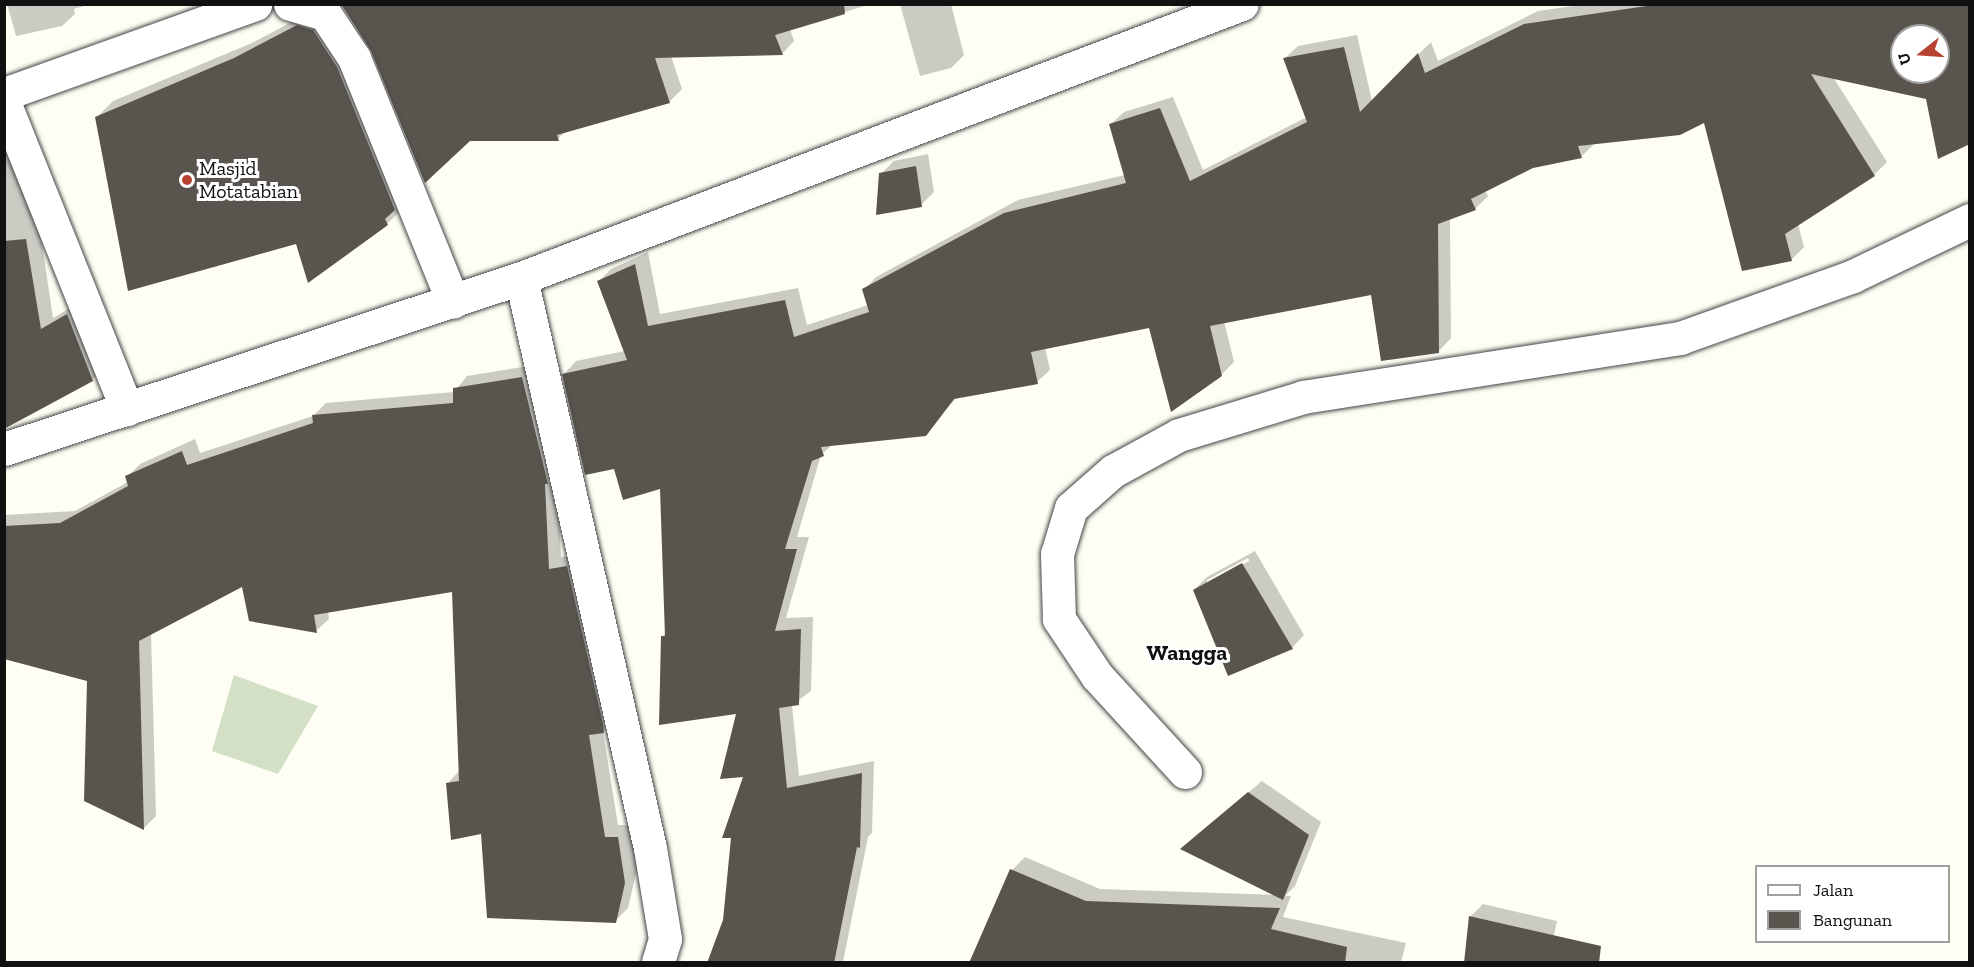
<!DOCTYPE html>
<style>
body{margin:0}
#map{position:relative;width:1974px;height:967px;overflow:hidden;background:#fefef5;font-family:"Zilla Slab",serif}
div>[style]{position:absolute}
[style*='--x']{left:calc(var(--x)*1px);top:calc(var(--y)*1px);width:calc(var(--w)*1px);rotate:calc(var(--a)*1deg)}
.cemetery>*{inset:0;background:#d3e0c6}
.shadow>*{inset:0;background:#0003}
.building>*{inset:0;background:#59544e}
.roads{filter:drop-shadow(0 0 2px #444) drop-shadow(0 0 2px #444)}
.minor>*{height:33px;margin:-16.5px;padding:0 16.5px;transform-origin:16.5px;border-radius:16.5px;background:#fff}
.tertiary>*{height:33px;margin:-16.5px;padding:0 16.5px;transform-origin:16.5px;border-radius:16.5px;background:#fff}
.dots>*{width:16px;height:16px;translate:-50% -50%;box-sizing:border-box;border:3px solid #fff;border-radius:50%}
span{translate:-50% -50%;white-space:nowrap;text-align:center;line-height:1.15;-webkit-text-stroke:6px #fff;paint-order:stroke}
.poi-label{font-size:20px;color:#111}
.left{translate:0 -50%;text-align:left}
.quarter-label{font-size:22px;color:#111;font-weight:700}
.frame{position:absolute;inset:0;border:6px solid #111;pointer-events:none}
.legend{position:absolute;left:1755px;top:865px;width:195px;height:78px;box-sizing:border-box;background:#fff;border:2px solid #a0a0a0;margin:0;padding:8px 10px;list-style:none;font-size:18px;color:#111}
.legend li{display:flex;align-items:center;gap:12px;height:30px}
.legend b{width:30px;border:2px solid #a0a0a0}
.north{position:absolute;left:1890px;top:24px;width:60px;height:60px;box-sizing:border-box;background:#fff;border:2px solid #a0a0a0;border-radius:50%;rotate:253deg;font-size:16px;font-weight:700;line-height:24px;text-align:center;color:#111}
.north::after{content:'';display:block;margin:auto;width:21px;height:27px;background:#b74232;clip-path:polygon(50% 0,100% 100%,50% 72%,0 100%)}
</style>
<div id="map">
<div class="cemetery">
<div style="clip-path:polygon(234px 675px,318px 706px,278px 774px,212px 751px)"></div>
</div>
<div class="shadow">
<div style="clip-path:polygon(7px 4px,90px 4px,74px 9px,75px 14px,62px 26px,16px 36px)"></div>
<div style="clip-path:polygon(555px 4px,871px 4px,790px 29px,794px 41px,782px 54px,671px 56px,682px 89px,669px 102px,567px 130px,558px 139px,470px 140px)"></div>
<div style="clip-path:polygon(900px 4px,951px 4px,964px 55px,951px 68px,920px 76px)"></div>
<div style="clip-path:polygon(evenodd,1587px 4px,1970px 4px,1927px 98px,1833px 77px,1887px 162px,1874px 175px,1798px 224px,1804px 247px,1792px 259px,1743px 269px,1705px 121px,1594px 144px,1581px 157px,1533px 166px,1485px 190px,1488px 196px,1475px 209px,1450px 218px,1451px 338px,1439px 351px,1372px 293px,1224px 321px,1234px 362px,1221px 375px,1150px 326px,1045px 347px,1050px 370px,1037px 382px,957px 397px,925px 435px,833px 444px,821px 455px,797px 537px,809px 537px,786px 618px,813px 617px,811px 691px,792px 705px,799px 776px,874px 761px,872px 833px,868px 837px,843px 962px,708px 962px,724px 920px,745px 775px,738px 712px,662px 637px,666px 633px,662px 487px,615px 467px,564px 374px,576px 361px,625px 351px,598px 282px,611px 269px,648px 252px,660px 314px,798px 288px,807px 325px,868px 305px,864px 290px,876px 277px,1018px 200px,1125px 175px,1111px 124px,1124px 112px,1173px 97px,1203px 170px,1307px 117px,1285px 58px,1298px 46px,1357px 35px,1372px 101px,1431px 42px,1438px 61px,1538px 11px,1587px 4px,1902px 36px,1938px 36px,1938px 72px,1902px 72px,1902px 36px)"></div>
<div style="clip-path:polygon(314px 10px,329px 15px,403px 208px,387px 224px,297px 242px,97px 117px,113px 101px,252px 43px)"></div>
<div style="clip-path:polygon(4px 135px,33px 183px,53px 318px,80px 302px,105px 367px,92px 380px,4px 414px)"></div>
<div style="clip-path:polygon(928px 154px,934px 192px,921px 205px,881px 174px,894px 161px)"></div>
<div style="clip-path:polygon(535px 365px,557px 473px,561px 557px,580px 554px,616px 719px,603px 732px,618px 825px,631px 825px,637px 869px,628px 908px,615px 921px,482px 832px,448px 783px,460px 770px,454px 591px,328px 611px,329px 619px,316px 631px,243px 585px,151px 633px,156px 816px,144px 828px,88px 680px,4px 658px,4px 515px,75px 511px,128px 482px,127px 477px,140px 464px,195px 439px,200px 453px,313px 416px,326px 403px,454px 392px,467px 376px)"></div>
<div style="clip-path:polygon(evenodd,1255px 551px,1304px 635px,1292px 648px,1194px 590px,1207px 577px,1255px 551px,1248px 558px,1249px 561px,1207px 584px,1207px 580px,1248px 558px)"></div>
<div style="clip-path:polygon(1262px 781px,1321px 822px,1295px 886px,1285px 896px,1291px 896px,1283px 917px,1406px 943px,1401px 962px,971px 962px,1012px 870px,1025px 857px,1100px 889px,1276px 895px,1195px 837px)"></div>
<div style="clip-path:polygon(1483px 904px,1557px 921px,1548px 962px,1470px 917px)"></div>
</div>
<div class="building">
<div style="clip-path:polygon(341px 4px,844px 4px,845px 14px,775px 35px,783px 55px,655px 58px,670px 103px,557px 135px,559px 141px,470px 141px,425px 183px,371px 51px)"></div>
<div style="clip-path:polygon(evenodd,1660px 4px,1970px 4px,1970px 144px,1938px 159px,1926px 99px,1811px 74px,1875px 176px,1785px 234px,1792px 261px,1742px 271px,1704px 123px,1680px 135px,1578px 146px,1582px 158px,1533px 168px,1471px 199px,1476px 210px,1438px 224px,1439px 353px,1381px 361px,1371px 295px,1210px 326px,1222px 376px,1171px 412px,1149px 328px,1031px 352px,1038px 384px,954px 399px,926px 436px,821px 447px,824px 456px,812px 461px,785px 549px,797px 549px,775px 631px,801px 629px,799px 705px,779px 708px,787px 788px,862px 773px,860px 848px,857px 847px,834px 963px,707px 963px,723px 920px,731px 838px,722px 838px,743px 777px,720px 779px,736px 714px,659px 725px,661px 636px,665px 636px,660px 489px,623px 500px,614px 469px,585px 475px,562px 374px,627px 360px,597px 281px,635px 264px,648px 326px,785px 300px,794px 337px,869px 312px,862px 289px,1004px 213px,1126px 183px,1109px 124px,1160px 108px,1190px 181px,1307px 122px,1283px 58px,1344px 47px,1360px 112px,1418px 53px,1425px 73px,1524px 24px,1660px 4px,1902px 36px,1938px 36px,1938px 72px,1902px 72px,1902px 36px)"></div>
<div style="clip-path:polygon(297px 25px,313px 30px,337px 67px,395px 210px,385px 219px,388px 225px,308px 283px,296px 244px,128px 291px,95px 117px,234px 58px)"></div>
<div style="clip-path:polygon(916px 166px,922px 207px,876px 215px,879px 173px)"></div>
<div style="clip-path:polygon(26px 239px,41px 329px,67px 314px,93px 381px,4px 429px,4px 241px)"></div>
<div style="clip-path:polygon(522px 377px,548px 484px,545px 484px,549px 569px,567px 566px,603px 724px,604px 733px,589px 735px,605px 837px,618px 837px,625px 883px,616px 923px,487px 918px,481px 834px,451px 840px,446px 783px,459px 781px,452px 592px,314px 615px,317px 633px,249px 621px,242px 587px,139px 641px,144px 830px,84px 801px,87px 681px,4px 659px,4px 526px,60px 523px,128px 486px,125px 476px,182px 451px,187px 465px,313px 423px,312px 415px,453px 403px,453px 388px)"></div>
<div style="clip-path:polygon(1242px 563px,1293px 649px,1228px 676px,1193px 590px)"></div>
<div style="clip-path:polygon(1248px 792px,1309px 835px,1283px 900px,1180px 849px)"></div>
<div style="clip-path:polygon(1010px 869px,1086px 901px,1280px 908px,1271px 929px,1347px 947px,1345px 963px,969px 963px)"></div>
<div style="clip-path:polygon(1469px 916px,1601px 946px,1599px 963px,1464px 963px)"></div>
</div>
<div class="roads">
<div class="minor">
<div style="--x:290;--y:4;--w:36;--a:16"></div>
<div style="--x:325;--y:14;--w:53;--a:56.6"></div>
<div style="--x:354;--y:58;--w:263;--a:67.9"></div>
<div style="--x:4;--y:94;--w:267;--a:-19.7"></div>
<div style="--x:4;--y:102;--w:331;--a:68.2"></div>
<div style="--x:521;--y:278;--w:584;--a:77.25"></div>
<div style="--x:650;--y:848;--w:92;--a:80.6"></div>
<div style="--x:665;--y:939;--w:24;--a:107"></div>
<div style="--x:1185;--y:772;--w:130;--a:-132.5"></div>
<div style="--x:1097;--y:676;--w:69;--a:-123.7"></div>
<div style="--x:1059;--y:619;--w:65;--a:-91.8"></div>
<div style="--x:1057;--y:554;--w:48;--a:-73.1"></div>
<div style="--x:1071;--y:508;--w:56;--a:-41.4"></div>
<div style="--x:1113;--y:471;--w:75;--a:-28.6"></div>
<div style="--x:1179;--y:435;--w:130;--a:-17"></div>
<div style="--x:1303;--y:397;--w:382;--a:-8.9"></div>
<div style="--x:1680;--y:338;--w:184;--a:-19.7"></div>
<div style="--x:1853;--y:276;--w:130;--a:-25.6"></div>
</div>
<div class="tertiary">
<div style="--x:4;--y:449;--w:545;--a:-18.3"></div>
<div style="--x:521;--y:278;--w:771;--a:-20.81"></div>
</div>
</div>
<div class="dots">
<div style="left:187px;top:180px;background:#b74232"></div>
</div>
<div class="poi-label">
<span class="left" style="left:199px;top:180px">Masjid<br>Motatabian</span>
</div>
<div class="quarter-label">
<span style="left:1187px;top:653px">Wangga</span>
</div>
<div class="frame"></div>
<ul class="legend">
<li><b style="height:8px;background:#fff"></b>Jalan</li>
<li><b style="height:16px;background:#59544e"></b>Bangunan</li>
</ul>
<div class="north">U</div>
</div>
